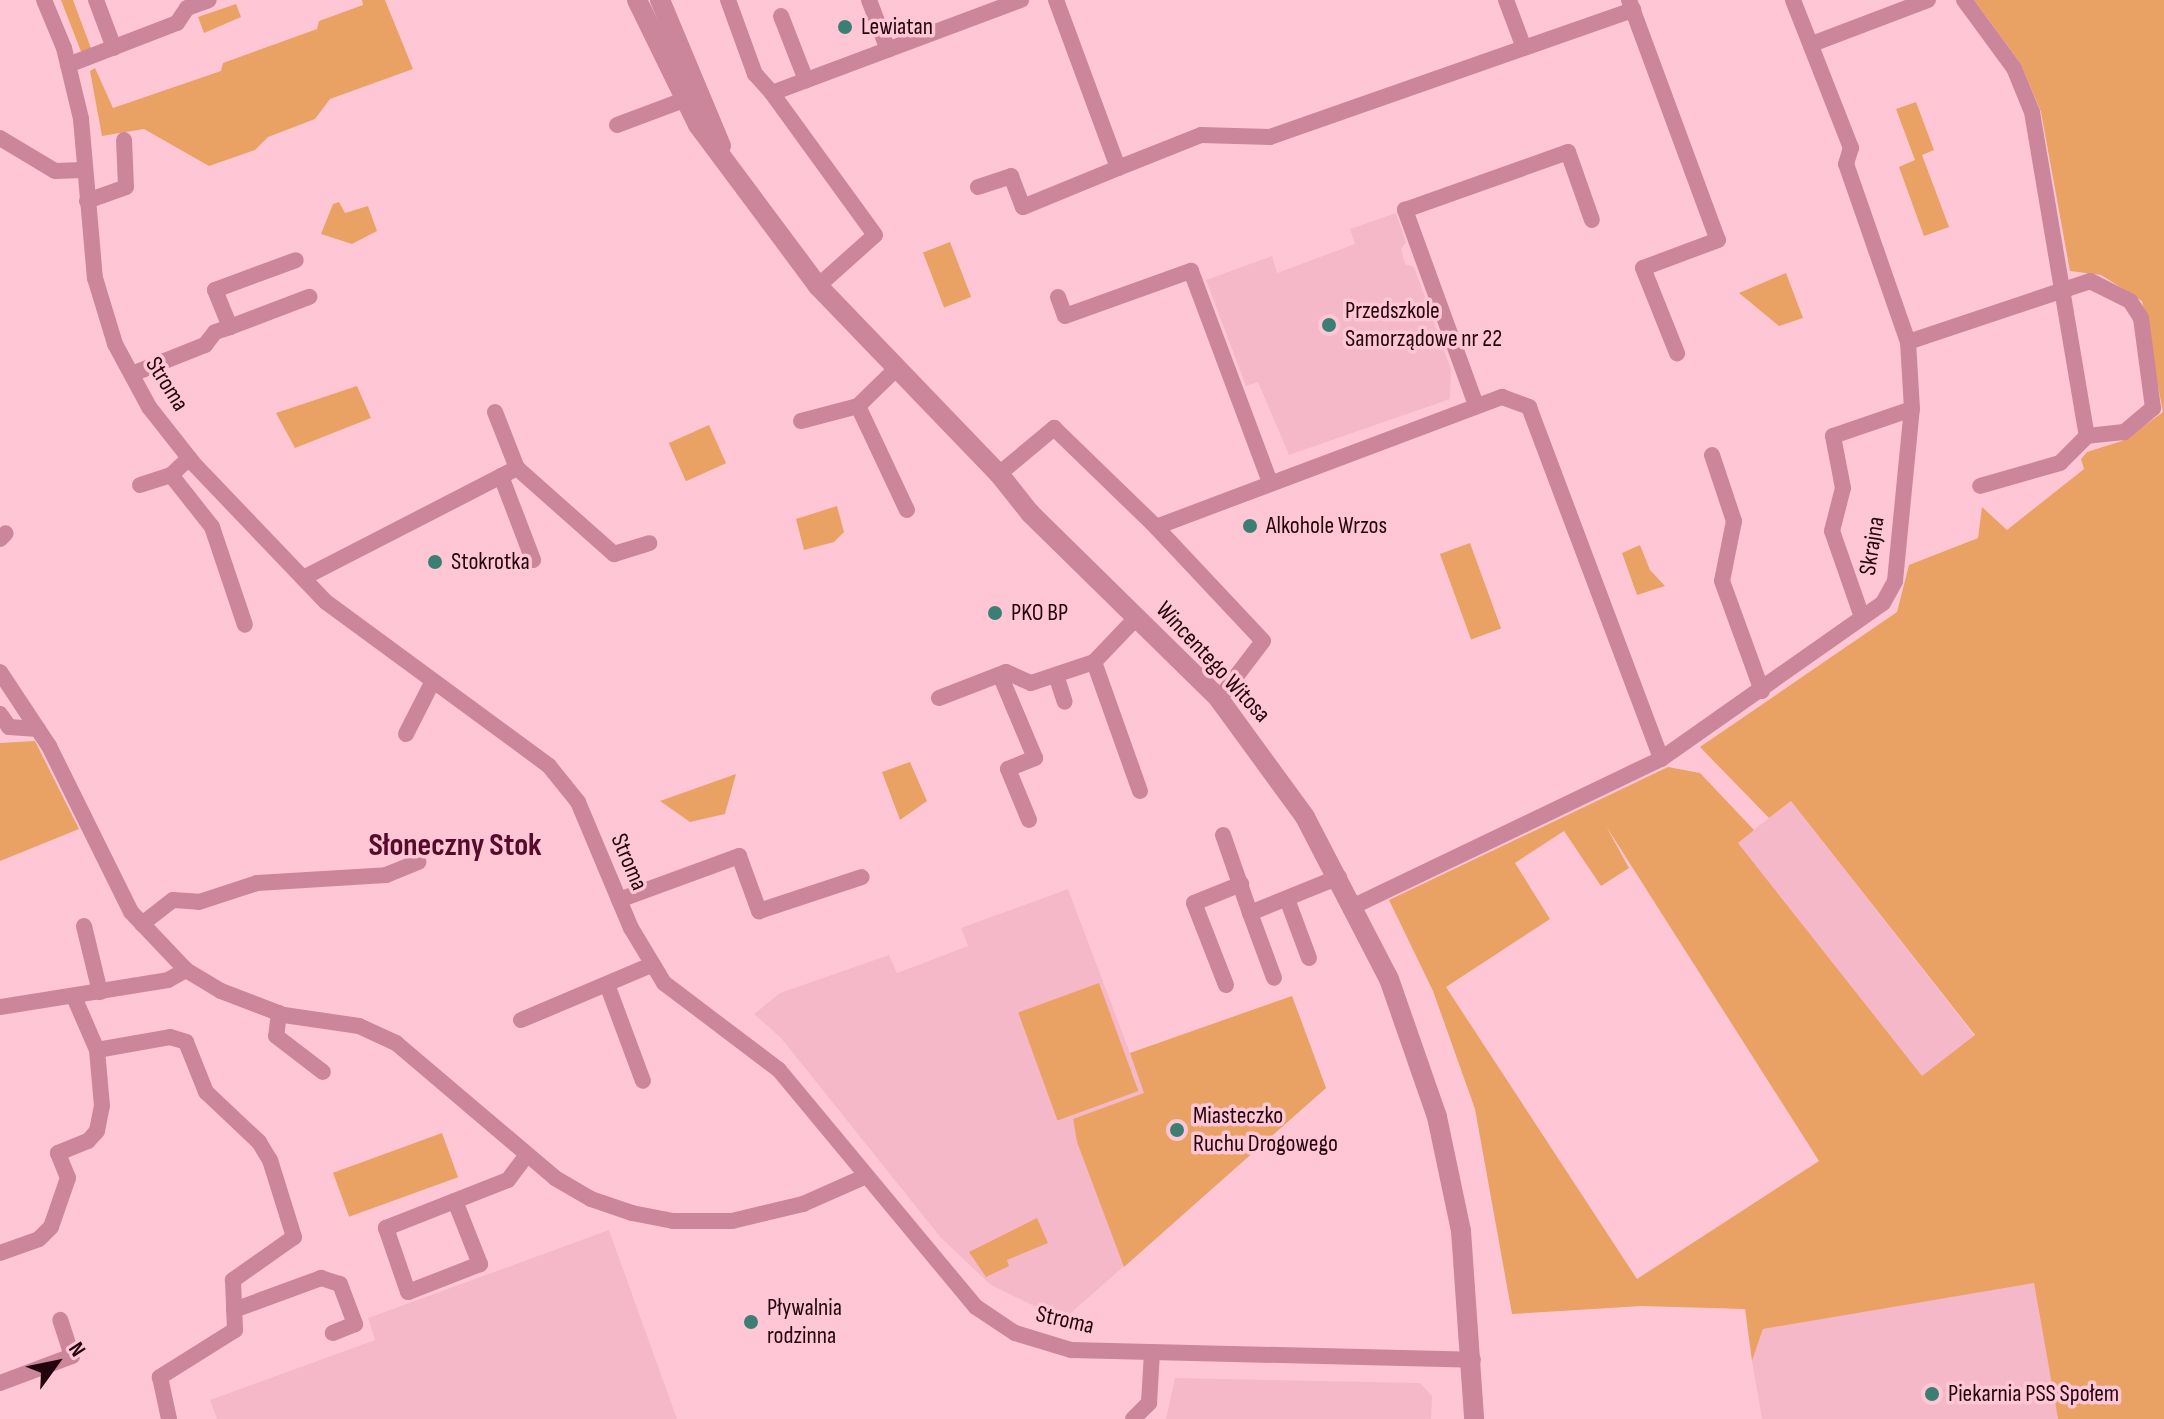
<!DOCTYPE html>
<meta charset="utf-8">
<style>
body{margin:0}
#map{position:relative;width:2164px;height:1419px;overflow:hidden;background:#ffc7d6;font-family:"Sofia Sans Condensed",sans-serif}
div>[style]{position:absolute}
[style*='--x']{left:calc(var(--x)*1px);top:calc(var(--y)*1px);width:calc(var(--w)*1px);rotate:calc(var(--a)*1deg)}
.built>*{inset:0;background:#f4b8c9;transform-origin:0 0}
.green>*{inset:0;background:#e9a264;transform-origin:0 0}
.minor>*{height:16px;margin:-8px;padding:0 8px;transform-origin:8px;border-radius:8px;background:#cc869b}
.tertiary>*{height:20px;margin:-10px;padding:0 10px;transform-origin:10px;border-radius:10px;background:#cc869b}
.dots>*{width:22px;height:22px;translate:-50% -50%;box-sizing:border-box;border:4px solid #ffc7d6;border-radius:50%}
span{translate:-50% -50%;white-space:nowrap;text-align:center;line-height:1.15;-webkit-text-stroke:7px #ffc7d6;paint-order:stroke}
.poi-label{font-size:24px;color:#22040f}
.left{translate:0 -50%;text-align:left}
.street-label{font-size:24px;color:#22040f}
.district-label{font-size:32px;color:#570b2c;font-weight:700}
.north{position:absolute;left:16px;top:1323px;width:80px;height:80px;-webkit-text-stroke:6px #ffc7d6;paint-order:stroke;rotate:57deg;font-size:22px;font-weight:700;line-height:32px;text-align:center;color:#22040f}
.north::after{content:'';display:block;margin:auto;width:28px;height:36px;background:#22040f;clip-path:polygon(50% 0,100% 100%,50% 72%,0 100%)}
</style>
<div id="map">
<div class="built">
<div style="clip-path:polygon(1396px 213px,1406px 242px,1401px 249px,1405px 264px,1414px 267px,1451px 369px,1450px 399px,1289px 455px,1258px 382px,1246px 386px,1206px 280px,1272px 256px,1277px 273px,1355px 244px,1350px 229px)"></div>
<div style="left:1791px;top:801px;width:298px;height:68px;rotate:52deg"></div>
<div style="clip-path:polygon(1068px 889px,1130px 1053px,1292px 996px,1326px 1088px,1063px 1320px,991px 1285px,941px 1238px,781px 1038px,754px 1014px,780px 993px,889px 955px,897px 973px,968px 946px,961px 928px)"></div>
<div style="clip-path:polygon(609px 1230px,677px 1419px,217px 1419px,210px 1400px,375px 1340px,368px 1318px)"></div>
<div style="clip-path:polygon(2034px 1282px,2058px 1419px,1762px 1419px,1752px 1361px,1763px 1329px)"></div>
<div style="clip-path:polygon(1175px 1378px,1420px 1383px,1432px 1396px,1431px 1419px,1166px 1419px)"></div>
</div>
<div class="green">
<div style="clip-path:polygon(61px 0,73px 0,92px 51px,82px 54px)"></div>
<div style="clip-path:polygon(362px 0,385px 0,413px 69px,330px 99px,315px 119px,268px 137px,255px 150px,209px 166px,144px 129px,102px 136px,90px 71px,95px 68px,113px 108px,221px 71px,223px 63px,317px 29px,319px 21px,363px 5px)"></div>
<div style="clip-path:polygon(evenodd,1974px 0,2164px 0,2164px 1419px,2058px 1419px,2034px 1283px,1763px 1329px,1752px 1361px,1745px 1309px,1641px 1306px,1512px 1314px,1475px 1109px,1433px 991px,1389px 900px,1668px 767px,1700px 773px,1754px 830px,1738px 843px,1922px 1076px,1975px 1035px,1791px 801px,1769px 818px,1700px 747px,1897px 612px,1909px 565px,1978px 538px,1982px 507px,2007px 530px,2084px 469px,2081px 459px,2087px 452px,2125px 440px,2163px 412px,2142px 301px,2101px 275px,2070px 271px,2041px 112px,2021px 64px,1974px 0,1606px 826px,1819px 1161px,1637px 1279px,1446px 987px,1550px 919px,1515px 863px,1564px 831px,1601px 886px,1629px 868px,1606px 826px)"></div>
<div style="clip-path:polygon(236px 4px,241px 17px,204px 33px,198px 17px)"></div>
<div style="clip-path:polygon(1916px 102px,1934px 150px,1922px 155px,1949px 227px,1924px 236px,1899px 167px,1915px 160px,1896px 109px)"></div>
<div style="clip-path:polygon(339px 202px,345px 213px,368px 206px,377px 231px,352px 244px,321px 234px,333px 204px)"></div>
<div style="left:950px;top:242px;width:59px;height:29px;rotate:69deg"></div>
<div style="clip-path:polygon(1786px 273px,1803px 318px,1779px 326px,1739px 293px)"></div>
<div style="clip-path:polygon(357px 386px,371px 418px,295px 448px,276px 413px)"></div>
<div style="left:709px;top:425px;width:42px;height:44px;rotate:66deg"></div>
<div style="clip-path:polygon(837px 506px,844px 532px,834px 542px,804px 550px,796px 519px)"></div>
<div style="left:1470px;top:543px;width:91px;height:32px;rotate:70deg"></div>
<div style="clip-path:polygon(1640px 545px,1650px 570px,1665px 586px,1637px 595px,1622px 553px)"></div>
<div style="clip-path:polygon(35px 741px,79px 829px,0 861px,0 743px)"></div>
<div style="clip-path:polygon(910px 762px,927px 801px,900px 820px,882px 772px)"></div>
<div style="clip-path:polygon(736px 774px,725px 814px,690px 822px,660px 801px)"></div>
<div style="left:1099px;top:983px;width:115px;height:86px;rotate:70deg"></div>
<div style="clip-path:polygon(1292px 996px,1326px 1088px,1124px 1267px,1077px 1142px,1073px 1119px,1144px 1093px,1130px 1053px)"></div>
<div style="left:442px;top:1133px;width:47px;height:116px;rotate:70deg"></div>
<div style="clip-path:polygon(1037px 1218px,1048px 1243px,1007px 1260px,1009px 1266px,986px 1277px,969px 1252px)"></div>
</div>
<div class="minor">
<div style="--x:44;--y:0;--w:52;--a:67.4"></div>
<div style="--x:64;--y:48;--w:73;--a:76.5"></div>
<div style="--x:81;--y:119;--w:160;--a:85"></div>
<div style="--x:95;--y:278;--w:69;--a:73.1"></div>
<div style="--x:115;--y:344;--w:72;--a:61.6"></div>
<div style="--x:149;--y:407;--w:71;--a:51.8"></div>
<div style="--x:193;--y:463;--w:192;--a:46.3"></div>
<div style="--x:326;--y:602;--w:277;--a:36.3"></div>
<div style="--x:549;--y:766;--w:46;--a:51.1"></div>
<div style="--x:578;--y:802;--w:137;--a:67.2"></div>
<div style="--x:631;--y:928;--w:64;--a:59"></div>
<div style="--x:664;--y:983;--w:144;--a:37.1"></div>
<div style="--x:779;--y:1070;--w:308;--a:50.3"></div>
<div style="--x:976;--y:1307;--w:47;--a:33.7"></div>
<div style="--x:1015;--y:1333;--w:59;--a:16.9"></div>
<div style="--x:1071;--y:1350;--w:402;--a:1.4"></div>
<div style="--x:96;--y:0;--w:51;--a:69.4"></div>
<div style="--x:728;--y:0;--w:79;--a:70"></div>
<div style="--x:755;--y:74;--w:25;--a:48"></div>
<div style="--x:869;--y:0;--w:53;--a:69.2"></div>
<div style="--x:1056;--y:0;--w:179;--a:69.7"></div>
<div style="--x:1118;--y:168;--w:89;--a:-21.7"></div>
<div style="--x:1201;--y:135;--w:69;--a:1.7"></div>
<div style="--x:1270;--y:137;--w:385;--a:-19.3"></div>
<div style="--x:1506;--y:0;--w:51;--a:69.4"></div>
<div style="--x:1629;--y:0;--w:256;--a:69.7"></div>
<div style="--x:1718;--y:240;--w:80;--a:159.5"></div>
<div style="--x:1643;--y:268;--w:92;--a:68.2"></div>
<div style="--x:1964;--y:0;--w:84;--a:53.7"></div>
<div style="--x:2014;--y:68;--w:48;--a:67.8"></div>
<div style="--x:2032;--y:112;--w:329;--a:80.4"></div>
<div style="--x:2087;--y:436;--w:38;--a:135"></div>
<div style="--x:2060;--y:463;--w:83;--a:164"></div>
<div style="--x:781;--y:16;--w:69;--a:68.7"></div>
<div style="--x:1812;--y:44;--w:124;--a:-20.8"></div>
<div style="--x:68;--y:65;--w:117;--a:-21.1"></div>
<div style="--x:177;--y:23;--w:18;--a:-56"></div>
<div style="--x:187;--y:8;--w:23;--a:-20"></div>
<div style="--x:617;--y:125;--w:82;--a:-20.6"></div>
<div style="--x:0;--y:138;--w:64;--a:31"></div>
<div style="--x:55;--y:171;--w:28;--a:-2"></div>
<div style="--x:978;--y:187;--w:35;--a:-18"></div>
<div style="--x:1011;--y:176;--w:33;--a:69"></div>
<div style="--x:1023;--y:207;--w:103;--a:-22.3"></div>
<div style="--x:87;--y:201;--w:41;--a:-19.7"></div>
<div style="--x:126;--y:187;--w:47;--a:-92.4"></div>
<div style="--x:818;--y:286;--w:76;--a:-41.8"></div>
<div style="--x:875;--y:235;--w:175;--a:-126"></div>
<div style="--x:772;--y:93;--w:266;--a:-20.5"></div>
<div style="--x:1058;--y:297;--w:20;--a:70"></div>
<div style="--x:1065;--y:316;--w:134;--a:-19.7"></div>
<div style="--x:1191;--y:271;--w:225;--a:69.5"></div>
<div style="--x:230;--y:327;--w:85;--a:-20.8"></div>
<div style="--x:1908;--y:342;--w:192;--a:-18.5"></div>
<div style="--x:2090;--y:281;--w:45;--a:26.6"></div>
<div style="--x:2130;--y:301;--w:20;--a:57"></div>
<div style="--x:2141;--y:318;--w:91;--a:82.4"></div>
<div style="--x:2153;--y:408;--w:38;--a:140"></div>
<div style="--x:2124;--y:432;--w:37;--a:174"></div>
<div style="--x:132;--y:374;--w:79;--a:-21.7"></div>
<div style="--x:205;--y:345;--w:16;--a:-52"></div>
<div style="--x:215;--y:332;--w:16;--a:-18"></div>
<div style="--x:230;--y:327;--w:40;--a:-112"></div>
<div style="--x:215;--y:290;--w:86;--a:-20.3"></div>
<div style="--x:1476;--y:405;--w:208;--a:-110"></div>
<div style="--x:1405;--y:210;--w:173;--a:-19.6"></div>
<div style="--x:1568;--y:152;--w:72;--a:70.6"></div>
<div style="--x:858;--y:406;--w:115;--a:64.8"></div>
<div style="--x:495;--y:412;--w:60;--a:68.6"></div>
<div style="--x:801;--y:421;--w:59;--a:-14.7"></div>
<div style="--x:858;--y:406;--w:54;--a:-44.3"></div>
<div style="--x:1712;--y:455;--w:70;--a:71.6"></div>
<div style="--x:1734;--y:521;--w:61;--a:101.3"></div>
<div style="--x:1722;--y:581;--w:117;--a:70"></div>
<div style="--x:999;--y:474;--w:72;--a:-39.9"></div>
<div style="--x:1054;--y:428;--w:142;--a:44.1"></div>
<div style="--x:1156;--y:527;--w:370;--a:-20.6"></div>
<div style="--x:1502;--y:397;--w:29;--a:20"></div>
<div style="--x:1529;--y:407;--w:376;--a:69.4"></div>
<div style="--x:171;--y:475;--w:66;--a:51.7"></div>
<div style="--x:212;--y:527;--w:103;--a:71.4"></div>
<div style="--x:501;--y:476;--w:90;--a:69.1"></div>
<div style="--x:140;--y:485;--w:33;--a:-18"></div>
<div style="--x:171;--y:475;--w:25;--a:-43"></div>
<div style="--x:1156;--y:527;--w:156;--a:46.8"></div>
<div style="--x:1263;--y:641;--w:73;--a:127.2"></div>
<div style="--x:0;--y:539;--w:8;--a:-45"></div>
<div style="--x:303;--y:578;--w:241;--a:-27.2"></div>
<div style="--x:517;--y:468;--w:130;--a:41.6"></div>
<div style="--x:614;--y:554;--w:37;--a:-17"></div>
<div style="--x:1862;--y:617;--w:91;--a:-109.2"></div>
<div style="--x:1832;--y:531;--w:44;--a:-75.7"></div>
<div style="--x:1843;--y:488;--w:53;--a:-100.9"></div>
<div style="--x:1833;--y:436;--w:83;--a:-18.9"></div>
<div style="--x:1094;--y:662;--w:137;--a:70.4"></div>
<div style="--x:0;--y:672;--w:89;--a:56.5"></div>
<div style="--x:49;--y:746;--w:185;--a:63.7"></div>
<div style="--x:131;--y:912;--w:80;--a:46.5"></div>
<div style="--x:186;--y:970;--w:41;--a:31"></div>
<div style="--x:221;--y:991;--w:67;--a:20.9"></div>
<div style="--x:284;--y:1015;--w:76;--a:8.3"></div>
<div style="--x:359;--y:1026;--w:41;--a:24.7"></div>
<div style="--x:396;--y:1043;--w:209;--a:40.3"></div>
<div style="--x:555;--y:1178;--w:42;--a:30.3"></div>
<div style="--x:591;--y:1199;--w:43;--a:18.9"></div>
<div style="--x:632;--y:1213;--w:42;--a:11"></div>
<div style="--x:673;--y:1221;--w:59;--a:0"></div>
<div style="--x:732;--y:1221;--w:73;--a:-13.5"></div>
<div style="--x:803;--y:1204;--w:67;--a:-23.9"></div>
<div style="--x:1000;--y:675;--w:90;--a:67.1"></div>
<div style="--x:1035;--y:758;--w:29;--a:158"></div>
<div style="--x:1008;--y:769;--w:55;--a:67.6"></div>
<div style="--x:1056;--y:675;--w:28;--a:72"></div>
<div style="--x:939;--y:698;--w:72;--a:-21.2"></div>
<div style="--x:1006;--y:672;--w:27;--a:24"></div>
<div style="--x:1031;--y:683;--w:66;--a:-18.4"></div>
<div style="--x:1094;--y:662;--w:61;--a:-46.3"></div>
<div style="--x:0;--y:714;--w:16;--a:55"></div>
<div style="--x:9;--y:727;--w:29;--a:4"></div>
<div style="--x:406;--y:734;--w:57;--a:-63"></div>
<div style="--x:1223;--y:835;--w:83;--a:70.9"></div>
<div style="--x:1250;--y:913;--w:96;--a:-22"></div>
<div style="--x:1287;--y:899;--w:63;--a:69.6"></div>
<div style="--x:619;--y:900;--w:128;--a:-20.1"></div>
<div style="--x:739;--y:856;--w:59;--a:70"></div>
<div style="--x:759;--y:911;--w:108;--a:-18.3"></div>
<div style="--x:1354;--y:906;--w:340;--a:-25.6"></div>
<div style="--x:1661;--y:759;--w:271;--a:-35.1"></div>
<div style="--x:1883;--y:603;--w:25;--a:-61"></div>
<div style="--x:1895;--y:581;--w:173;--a:-84.4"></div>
<div style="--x:1912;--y:409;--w:67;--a:-93.4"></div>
<div style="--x:1908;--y:342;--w:188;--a:-109.2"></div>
<div style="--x:1846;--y:164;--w:17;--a:-73"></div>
<div style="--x:1851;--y:148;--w:159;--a:-111.4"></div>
<div style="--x:1250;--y:913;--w:69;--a:69.7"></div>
<div style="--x:142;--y:924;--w:39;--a:-38"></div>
<div style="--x:173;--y:900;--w:26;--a:4"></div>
<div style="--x:199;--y:902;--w:61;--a:-18.1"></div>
<div style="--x:257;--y:883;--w:129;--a:-3.5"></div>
<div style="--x:386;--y:875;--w:35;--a:-22"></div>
<div style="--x:84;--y:926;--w:68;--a:76.4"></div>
<div style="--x:1226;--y:985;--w:88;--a:-111.3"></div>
<div style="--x:1194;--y:903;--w:51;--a:-22"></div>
<div style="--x:608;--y:987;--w:100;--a:69.6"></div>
<div style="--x:74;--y:997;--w:58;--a:66.5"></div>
<div style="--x:97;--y:1050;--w:74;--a:-10.1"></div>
<div style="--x:170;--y:1037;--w:17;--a:17"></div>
<div style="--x:186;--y:1042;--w:54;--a:68.2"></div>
<div style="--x:206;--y:1092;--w:73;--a:43.3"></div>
<div style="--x:259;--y:1142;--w:21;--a:59"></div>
<div style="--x:270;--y:1160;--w:81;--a:72.7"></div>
<div style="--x:294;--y:1237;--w:75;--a:144.8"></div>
<div style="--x:233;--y:1280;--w:50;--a:87.7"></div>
<div style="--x:235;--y:1330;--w:89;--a:147.9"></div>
<div style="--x:160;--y:1377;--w:43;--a:77.9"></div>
<div style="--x:0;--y:1007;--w:170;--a:-9.1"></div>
<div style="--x:168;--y:980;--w:21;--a:-29"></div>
<div style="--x:279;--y:1013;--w:23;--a:97"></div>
<div style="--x:276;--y:1036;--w:59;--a:37.5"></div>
<div style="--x:521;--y:1020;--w:141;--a:-22.9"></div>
<div style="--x:455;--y:1201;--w:68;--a:68.4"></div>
<div style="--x:480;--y:1264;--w:77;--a:158.7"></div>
<div style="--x:408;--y:1292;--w:68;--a:-109"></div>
<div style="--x:386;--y:1228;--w:131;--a:-21.5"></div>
<div style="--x:508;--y:1180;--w:30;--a:-53"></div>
<div style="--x:0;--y:1253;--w:41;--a:-19.7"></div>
<div style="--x:39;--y:1239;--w:17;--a:-45"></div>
<div style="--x:51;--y:1227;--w:52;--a:-70.9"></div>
<div style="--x:68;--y:1178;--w:27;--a:-112"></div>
<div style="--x:58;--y:1153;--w:32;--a:-22"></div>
<div style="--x:88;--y:1141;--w:13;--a:-48"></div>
<div style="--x:97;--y:1131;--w:25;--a:-79"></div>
<div style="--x:102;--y:1106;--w:56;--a:-95.1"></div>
<div style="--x:234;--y:1310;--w:93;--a:-20.2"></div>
<div style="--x:321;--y:1278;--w:20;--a:18"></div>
<div style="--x:340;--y:1284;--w:43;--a:69.4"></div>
<div style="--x:355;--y:1324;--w:24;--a:158"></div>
<div style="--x:0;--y:1383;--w:77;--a:-20.6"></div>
<div style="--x:72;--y:1356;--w:38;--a:-108"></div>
<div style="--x:1133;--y:1419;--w:23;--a:-45"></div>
<div style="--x:1149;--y:1403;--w:50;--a:-86.6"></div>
</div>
<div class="tertiary">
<div style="--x:637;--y:0;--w:139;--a:64"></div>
<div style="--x:698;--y:125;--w:201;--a:53.3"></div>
<div style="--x:818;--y:286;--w:261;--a:46.1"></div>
<div style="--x:999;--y:474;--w:50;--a:51.5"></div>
<div style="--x:1030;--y:513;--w:265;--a:44.5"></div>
<div style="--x:1219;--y:699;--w:146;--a:53.9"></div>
<div style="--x:1305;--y:817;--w:182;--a:62.6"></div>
<div style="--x:1389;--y:979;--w:146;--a:70.8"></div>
<div style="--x:1437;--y:1117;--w:116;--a:78.1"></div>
<div style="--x:1461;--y:1231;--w:188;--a:86"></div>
<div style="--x:660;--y:0;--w:158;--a:67.3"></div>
</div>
<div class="dots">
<div style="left:845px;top:27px;background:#3b7f73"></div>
<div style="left:1329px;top:325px;background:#3b7f73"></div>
<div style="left:1250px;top:526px;background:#3b7f73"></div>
<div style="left:435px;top:562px;background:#3b7f73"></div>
<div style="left:995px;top:613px;background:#3b7f73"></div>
<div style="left:1177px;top:1130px;background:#3b7f73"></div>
<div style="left:751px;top:1322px;background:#3b7f73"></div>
<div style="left:1932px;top:1394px;background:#3b7f73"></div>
</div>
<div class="poi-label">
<span class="left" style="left:861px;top:27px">Lewiatan</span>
<span class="left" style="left:1345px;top:325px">Przedszkole<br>Samorządowe nr 22</span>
<span class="left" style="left:1266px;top:526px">Alkohole Wrzos</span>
<span class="left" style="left:451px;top:562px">Stokrotka</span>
<span class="left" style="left:1011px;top:613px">PKO BP</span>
<span class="left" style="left:1193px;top:1130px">Miasteczko<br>Ruchu Drogowego</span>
<span class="left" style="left:767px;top:1322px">Pływalnia<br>rodzinna</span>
<span class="left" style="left:1948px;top:1394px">Piekarnia PSS Społem</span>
</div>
<div class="street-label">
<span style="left:167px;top:384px;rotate:58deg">Stroma</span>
<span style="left:1872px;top:546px;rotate:-81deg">Skrajna</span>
<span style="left:1213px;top:662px;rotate:47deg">Wincentego Witosa</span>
<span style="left:629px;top:862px;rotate:67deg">Stroma</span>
<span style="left:1065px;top:1320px;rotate:13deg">Stroma</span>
</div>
<div class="district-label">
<span style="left:455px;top:846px">Słoneczny Stok</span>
</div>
<div class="north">N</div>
</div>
